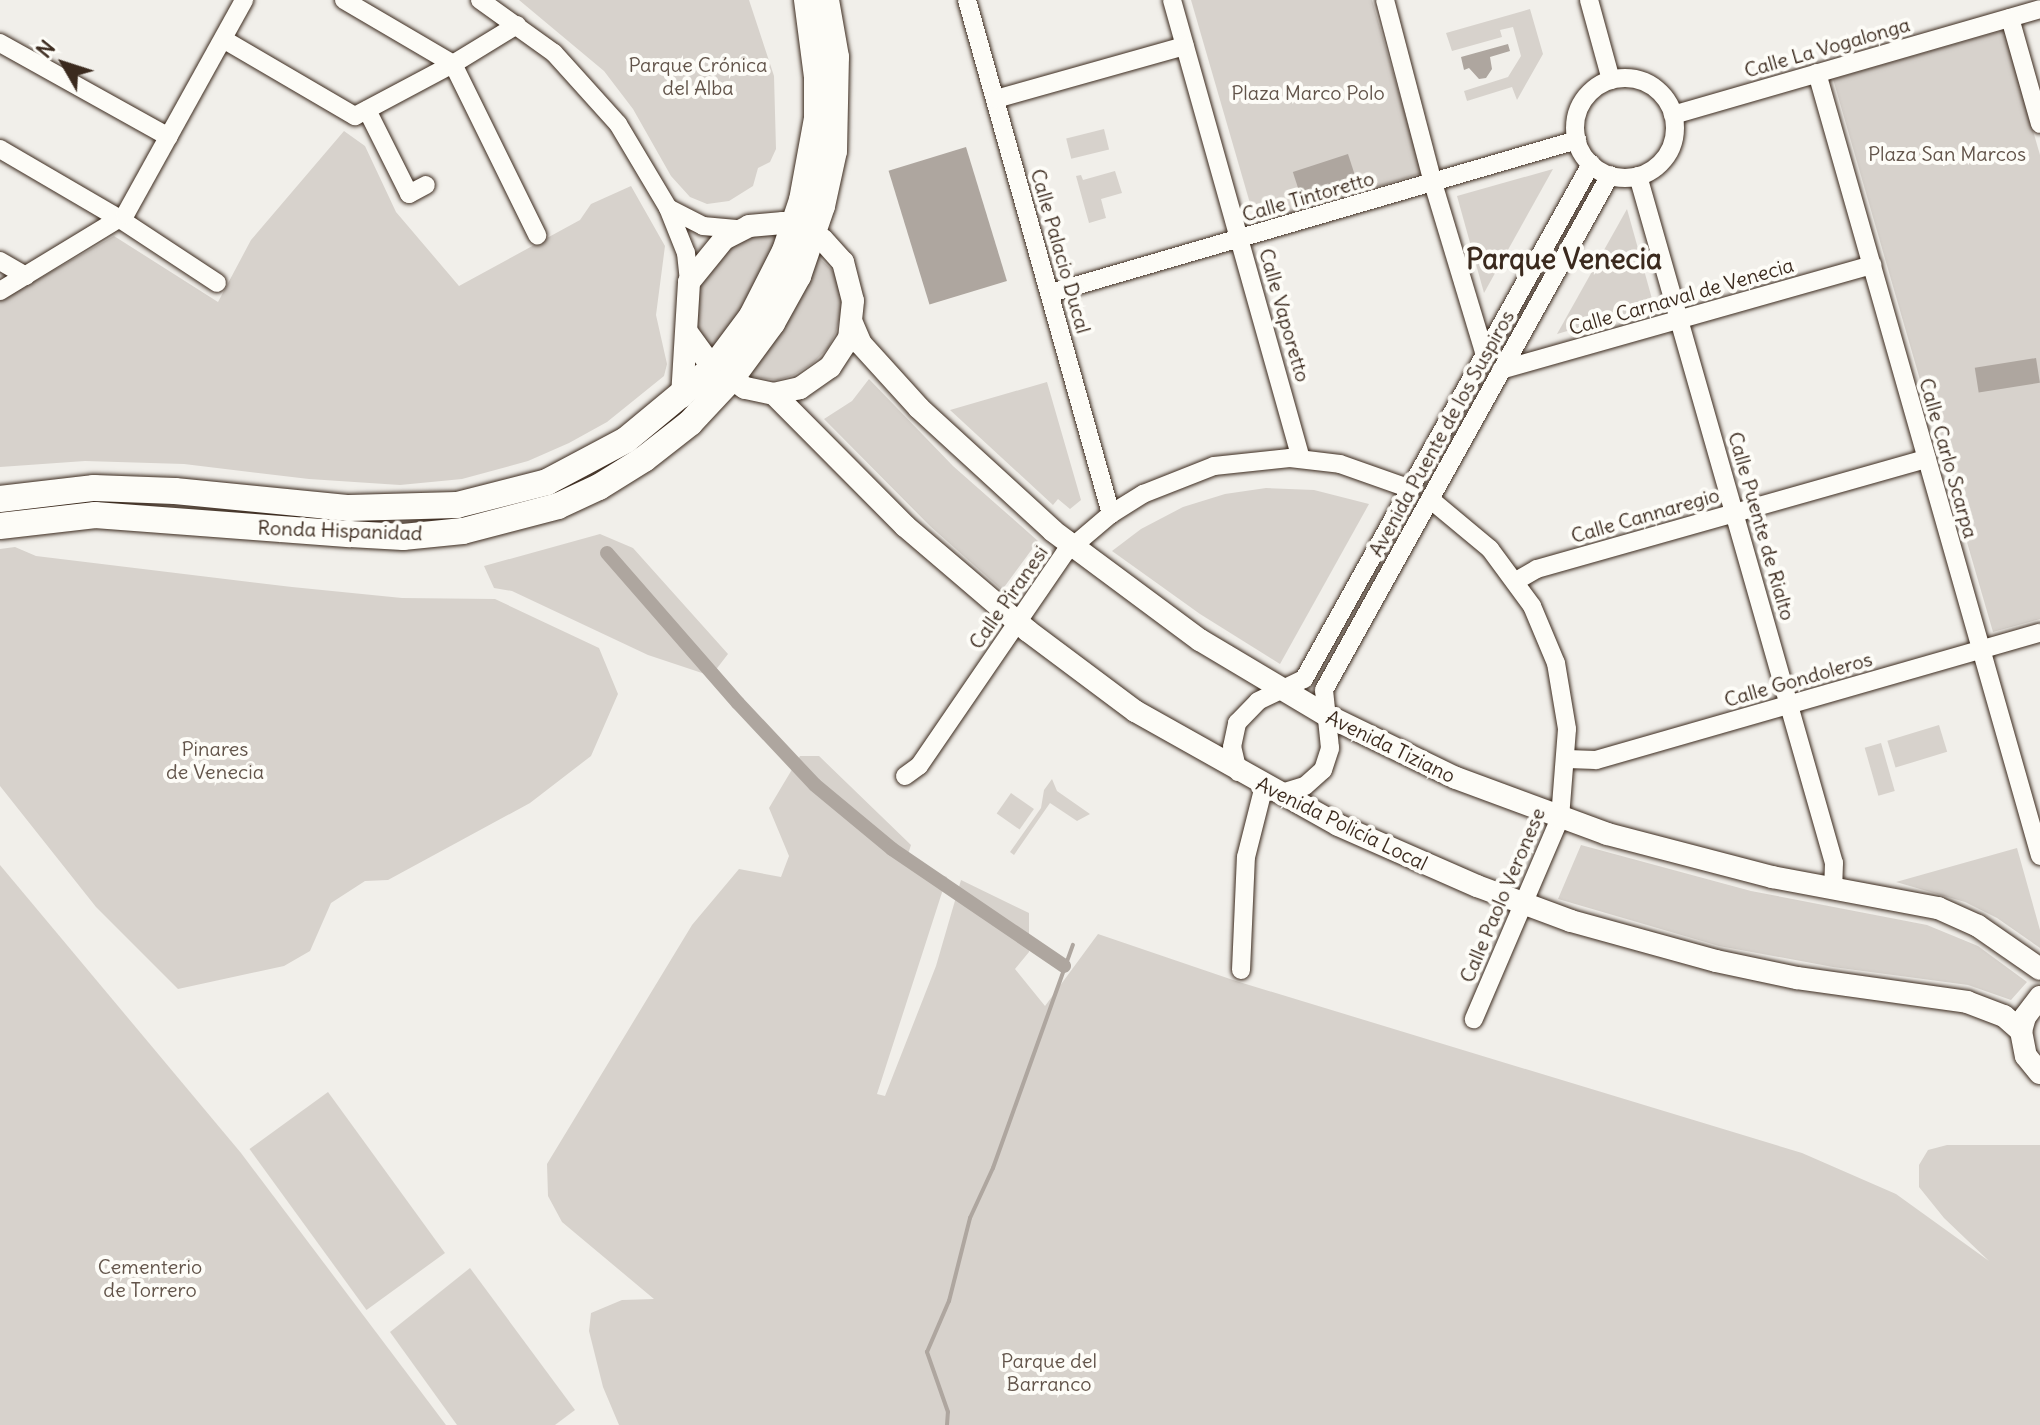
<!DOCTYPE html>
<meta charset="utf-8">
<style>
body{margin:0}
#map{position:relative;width:2040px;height:1425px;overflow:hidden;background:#f1efea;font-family:Delius,sans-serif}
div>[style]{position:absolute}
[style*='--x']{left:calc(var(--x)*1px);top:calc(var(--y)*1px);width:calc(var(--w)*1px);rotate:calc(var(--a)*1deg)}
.green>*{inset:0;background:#d7d2cc;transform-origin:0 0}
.water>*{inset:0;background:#aea69f;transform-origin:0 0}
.stream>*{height:4px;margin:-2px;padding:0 2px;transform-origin:2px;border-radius:2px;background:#aea69f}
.canal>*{height:14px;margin:-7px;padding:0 7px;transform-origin:7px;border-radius:7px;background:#aea69f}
.roads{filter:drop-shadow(0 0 2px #3b2a1e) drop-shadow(0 0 2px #3b2a1e)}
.minor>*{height:18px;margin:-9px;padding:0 9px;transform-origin:9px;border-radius:9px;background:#fdfcf7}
.minor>.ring{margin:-9px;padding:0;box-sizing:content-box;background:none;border:18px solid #fdfcf7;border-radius:50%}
.major>*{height:22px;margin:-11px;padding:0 11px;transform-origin:11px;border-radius:11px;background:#fdfcf7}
.highway>*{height:26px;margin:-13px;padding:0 13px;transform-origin:13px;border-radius:13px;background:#fdfcf7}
span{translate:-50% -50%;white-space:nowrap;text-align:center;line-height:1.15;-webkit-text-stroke:8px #fdfcf7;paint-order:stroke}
.street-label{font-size:20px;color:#3b2a1e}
.park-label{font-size:20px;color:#62544a}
.district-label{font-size:28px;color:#3b2a1e;font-weight:700}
.north{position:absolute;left:24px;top:24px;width:80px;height:80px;-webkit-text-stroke:6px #fdfcf7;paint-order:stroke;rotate:309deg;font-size:22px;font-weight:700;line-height:32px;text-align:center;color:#3b2a1e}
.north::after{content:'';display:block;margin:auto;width:28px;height:36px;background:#3b2a1e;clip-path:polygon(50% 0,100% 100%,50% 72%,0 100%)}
</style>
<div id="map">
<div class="green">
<div style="clip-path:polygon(519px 0,749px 0,774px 76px,776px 149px,770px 162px,758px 168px,753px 186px,729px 201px,707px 204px,690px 197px,671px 176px,633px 109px,604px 71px)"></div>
<div style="clip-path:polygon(1191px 0,1372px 0,1422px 173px,1256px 224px)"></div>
<div style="clip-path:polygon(1530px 9px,1543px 54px,1517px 100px,1512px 87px,1467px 101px,1464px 91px,1508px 77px,1521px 56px,1513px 27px,1500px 30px,1502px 37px,1452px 51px,1446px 33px)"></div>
<div style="clip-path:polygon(2004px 30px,2040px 155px,2040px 619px,1993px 632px,1833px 79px)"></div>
<div style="left:1104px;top:129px;width:21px;height:39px;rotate:76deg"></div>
<div style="clip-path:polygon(344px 131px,365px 146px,396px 212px,459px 286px,580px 220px,591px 204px,631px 186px,665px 246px,656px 315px,667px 364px,664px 376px,607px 422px,569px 443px,528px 461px,462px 479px,400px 485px,309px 479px,184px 464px,85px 461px,0 467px,0 301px,114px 236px,218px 302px,251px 240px)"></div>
<div style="clip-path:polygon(1553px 169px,1484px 293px,1457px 196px)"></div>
<div style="clip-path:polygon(1115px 171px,1122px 193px,1101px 199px,1106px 218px,1089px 223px,1076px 176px,1081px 175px,1083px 180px)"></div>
<div style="clip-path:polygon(1627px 209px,1654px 306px,1557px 334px)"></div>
<div style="clip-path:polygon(784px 231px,754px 295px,713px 353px,697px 326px,696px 311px,695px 294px,704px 271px,740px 237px)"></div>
<div style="clip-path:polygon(815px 254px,834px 272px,840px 288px,842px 307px,836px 332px,828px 348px,813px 363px,794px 375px,778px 380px,743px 376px)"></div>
<div style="clip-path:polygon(869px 379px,953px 466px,1038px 541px,1002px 590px,930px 526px,824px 419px,852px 401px)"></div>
<div style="clip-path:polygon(1047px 382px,1081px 500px,1070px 509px,1058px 499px,1053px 505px,950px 410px)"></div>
<div style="clip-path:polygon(1266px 488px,1314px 490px,1369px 504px,1280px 664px,1200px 614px,1112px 551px,1141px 529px,1183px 507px,1225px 494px)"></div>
<div style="clip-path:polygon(600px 534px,633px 548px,728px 654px,711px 676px,648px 655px,512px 591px,494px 588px,484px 566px)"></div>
<div style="clip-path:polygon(15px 547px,36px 556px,292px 587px,402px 598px,495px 599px,599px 648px,618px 694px,591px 756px,530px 803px,388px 880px,365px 881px,331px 903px,310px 951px,284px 966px,178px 989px,96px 907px,0 786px,0 549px)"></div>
<div style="left:1939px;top:725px;width:28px;height:54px;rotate:73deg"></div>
<div style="left:1881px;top:743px;width:50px;height:17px;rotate:74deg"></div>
<div style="clip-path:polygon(800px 756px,819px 756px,911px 845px,905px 863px,947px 877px,877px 1094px,885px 1096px,936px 966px,961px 880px,1029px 913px,1029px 952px,1015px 969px,1045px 1006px,1098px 934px,1236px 981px,1802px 1153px,1896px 1194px,1989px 1261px,1944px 1218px,1919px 1187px,1919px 1165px,1928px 1150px,1947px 1145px,2040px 1145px,2040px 1425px,619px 1425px,603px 1387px,589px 1331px,591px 1313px,622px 1300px,654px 1299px,562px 1222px,548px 1196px,547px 1164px,692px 925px,739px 869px,781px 877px,789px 856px,769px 808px)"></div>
<div style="clip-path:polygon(1052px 779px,1057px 791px,1090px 814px,1077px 821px,1050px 803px,1014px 855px,1010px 852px,1041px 808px,1044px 790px)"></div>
<div style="left:1011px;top:793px;width:28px;height:25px;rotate:35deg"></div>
<div style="clip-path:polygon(1581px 845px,1751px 891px,1927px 925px,1978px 946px,2027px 982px,2011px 1000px,1968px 985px,1833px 967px,1719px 946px,1558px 899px)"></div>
<div style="clip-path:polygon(2017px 848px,2040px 930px,2040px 948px,1997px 918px,1965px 902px,1896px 882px)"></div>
<div style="clip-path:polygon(0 865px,241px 1153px,446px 1425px,0 1425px)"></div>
<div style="left:328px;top:1092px;width:199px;height:97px;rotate:54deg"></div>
<div style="clip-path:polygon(470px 1268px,575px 1410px,555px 1425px,457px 1425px,390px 1332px)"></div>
</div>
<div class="water">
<div style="clip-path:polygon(1508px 44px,1510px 51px,1490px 57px,1492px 69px,1486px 78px,1479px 79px,1469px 68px,1464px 70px,1461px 57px)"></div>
<div style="left:966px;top:147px;width:140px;height:81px;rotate:73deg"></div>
<div style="left:1348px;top:154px;width:25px;height:58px;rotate:72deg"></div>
<div style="left:2036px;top:358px;width:25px;height:62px;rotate:81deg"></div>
</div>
<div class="stream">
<div style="--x:947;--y:1425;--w:13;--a:-86"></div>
<div style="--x:948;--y:1412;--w:64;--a:-109.3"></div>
<div style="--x:927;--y:1352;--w:56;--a:-66.7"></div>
<div style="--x:949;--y:1301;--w:86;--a:-75.8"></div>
<div style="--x:970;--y:1218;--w:55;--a:-65.3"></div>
<div style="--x:993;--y:1168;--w:237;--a:-70.3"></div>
</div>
<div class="canal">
<div style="--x:607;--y:553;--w:199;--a:48.9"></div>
<div style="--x:738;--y:703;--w:112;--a:46.8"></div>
<div style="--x:815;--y:785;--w:100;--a:39.7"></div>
<div style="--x:892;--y:849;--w:208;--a:34.2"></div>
</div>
<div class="roads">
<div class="minor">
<div style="--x:344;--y:0;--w:126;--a:30.4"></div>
<div style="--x:453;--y:64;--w:191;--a:63.8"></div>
<div style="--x:480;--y:0;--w:91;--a:35.6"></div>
<div style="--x:554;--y:53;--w:96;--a:48"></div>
<div style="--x:618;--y:124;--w:98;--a:59.2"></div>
<div style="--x:668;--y:208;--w:48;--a:68.2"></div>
<div style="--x:686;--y:253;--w:29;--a:84"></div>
<div style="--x:967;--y:0;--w:534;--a:74.35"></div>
<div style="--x:1172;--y:0;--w:476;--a:74.3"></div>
<div style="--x:1385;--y:0;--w:189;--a:75.3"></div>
<div style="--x:1433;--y:183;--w:180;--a:73.2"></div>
<div style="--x:1589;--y:0;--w:83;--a:74.6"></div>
<div style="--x:2010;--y:18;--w:110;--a:74.2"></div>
<div style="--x:223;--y:39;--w:153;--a:30.3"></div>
<div style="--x:355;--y:116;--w:111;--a:-28"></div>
<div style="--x:453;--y:64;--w:75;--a:-31.4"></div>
<div style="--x:0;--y:43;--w:193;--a:29.1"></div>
<div style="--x:1817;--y:73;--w:814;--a:74.1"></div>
<div class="ring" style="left:1575px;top:78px;width:82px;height:82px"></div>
<div style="--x:996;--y:99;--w:196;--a:-15.7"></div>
<div style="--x:367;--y:110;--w:94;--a:63.4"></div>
<div style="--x:409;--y:194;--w:19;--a:-28"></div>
<div style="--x:1673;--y:115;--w:382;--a:-16.1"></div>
<div style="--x:0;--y:149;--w:139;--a:30.3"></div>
<div style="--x:120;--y:219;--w:116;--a:33.4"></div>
<div style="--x:1638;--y:176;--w:714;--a:74.08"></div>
<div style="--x:1834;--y:863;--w:26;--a:92"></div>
<div style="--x:668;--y:208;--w:39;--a:27"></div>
<div style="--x:703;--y:226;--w:36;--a:5"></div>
<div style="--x:0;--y:261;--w:30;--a:30"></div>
<div style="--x:0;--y:291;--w:146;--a:-31.3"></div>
<div style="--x:125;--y:215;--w:246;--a:-61"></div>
<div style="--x:1051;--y:293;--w:548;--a:-16.22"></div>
<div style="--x:1501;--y:370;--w:386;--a:-15.8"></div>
<div style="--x:1430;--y:499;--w:78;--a:39.8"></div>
<div style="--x:1490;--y:549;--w:71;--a:53.6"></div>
<div style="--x:1532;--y:606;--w:62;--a:67.2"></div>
<div style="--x:1556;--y:663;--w:67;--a:80.5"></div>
<div style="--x:1567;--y:729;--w:89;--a:94.5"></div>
<div style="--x:1560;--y:818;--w:219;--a:113.2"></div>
<div style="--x:1516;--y:581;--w:24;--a:-30"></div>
<div style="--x:1537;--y:569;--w:405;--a:-15.8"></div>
<div style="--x:1567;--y:759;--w:29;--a:2"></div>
<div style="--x:1596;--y:760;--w:462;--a:-16"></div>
<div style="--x:1238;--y:772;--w:26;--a:-103"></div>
<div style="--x:1232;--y:747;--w:25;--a:-78"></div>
<div style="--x:1237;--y:723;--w:30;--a:-46"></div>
<div style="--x:1258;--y:701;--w:51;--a:-25.6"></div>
<div style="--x:1304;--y:679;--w:590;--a:-60.87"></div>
<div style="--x:905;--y:776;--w:17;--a:-36"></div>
<div style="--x:919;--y:766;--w:258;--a:-55.6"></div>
<div style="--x:1065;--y:553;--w:60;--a:-40.3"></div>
<div style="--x:1111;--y:514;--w:38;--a:-32"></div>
<div style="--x:1143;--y:494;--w:76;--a:-21.5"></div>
<div style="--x:1214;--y:466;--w:76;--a:-6"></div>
<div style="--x:1290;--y:458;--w:50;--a:6.8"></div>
<div style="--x:1340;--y:464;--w:75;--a:19.4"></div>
<div style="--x:1278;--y:794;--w:28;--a:-17"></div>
<div style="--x:1305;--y:786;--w:24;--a:-42"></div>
<div style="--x:1323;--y:770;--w:23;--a:-72"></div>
<div style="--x:1330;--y:748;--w:58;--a:-95.9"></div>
<div style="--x:1324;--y:690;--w:589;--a:-60.95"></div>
<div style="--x:1241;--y:970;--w:113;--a:-87.5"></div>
<div style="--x:1246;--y:857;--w:73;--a:-75.8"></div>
</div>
<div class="major">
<div style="--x:852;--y:323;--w:23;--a:67"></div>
<div style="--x:861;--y:344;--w:86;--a:47.8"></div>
<div style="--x:919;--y:408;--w:182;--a:42.5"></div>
<div style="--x:1053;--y:531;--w:183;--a:36.6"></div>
<div style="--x:1200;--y:640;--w:147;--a:30.8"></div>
<div style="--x:1326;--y:715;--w:144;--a:25.9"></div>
<div style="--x:1456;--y:778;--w:161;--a:20.3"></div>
<div style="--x:1607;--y:834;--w:171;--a:14.6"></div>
<div style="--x:1772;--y:877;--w:169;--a:10.6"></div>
<div style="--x:1938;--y:908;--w:44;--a:24.2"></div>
<div style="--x:1978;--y:926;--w:75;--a:34.7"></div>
<div style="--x:774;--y:394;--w:186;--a:45.2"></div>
<div style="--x:905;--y:526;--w:162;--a:40.5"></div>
<div style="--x:1028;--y:631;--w:134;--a:36.8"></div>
<div style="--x:1135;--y:711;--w:233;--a:29.3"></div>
<div style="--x:1338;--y:825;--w:152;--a:23.7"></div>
<div style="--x:1477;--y:886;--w:100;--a:20.4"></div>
<div style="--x:1571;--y:921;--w:150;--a:15.4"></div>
<div style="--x:1716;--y:961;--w:83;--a:11.9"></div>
<div style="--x:1797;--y:978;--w:172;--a:8"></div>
<div style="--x:1967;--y:1002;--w:40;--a:21"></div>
<div style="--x:2004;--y:1016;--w:23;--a:41"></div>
<div style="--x:682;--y:397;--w:115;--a:-86.5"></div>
<div style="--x:689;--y:282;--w:55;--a:-50.9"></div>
<div style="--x:724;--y:239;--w:28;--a:-27"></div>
<div style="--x:749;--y:226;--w:34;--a:-5"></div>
<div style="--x:783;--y:223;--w:43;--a:23"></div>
<div style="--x:823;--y:240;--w:30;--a:48"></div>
<div style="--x:843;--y:262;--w:40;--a:75.6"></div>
<div style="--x:853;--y:301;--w:37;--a:96"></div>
<div style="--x:849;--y:338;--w:35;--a:123"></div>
<div style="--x:830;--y:367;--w:37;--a:145"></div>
<div style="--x:800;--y:388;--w:27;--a:167"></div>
<div style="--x:774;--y:394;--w:30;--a:-168"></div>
<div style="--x:745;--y:388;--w:42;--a:-145.6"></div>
<div style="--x:710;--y:364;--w:37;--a:-126"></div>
<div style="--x:2040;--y:997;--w:25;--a:127"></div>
<div style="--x:2025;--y:1017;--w:15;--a:106"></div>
<div style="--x:2021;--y:1031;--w:25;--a:79"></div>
<div style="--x:2026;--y:1056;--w:22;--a:51"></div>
</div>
<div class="highway">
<div style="--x:0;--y:499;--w:95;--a:-6.7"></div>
<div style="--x:94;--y:488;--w:81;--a:2.1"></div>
<div style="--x:175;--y:491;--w:175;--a:5.6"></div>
<div style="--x:349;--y:508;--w:108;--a:-1.6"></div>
<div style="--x:457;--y:505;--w:93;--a:-14.3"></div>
<div style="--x:547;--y:482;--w:89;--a:-28"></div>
<div style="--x:626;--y:440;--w:114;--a:-39.7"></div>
<div style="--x:714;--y:367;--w:64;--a:-53.3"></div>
<div style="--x:752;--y:316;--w:73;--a:-63.1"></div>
<div style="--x:785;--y:251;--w:54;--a:-71.6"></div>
<div style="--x:802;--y:200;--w:83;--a:-79.6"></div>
<div style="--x:817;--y:118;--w:41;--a:-90"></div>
<div style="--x:817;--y:77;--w:78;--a:-97.4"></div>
<div style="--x:0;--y:526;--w:96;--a:-6.6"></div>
<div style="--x:95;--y:515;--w:256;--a:4.3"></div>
<div style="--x:350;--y:534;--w:53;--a:3.2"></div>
<div style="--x:403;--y:537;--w:60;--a:-5.7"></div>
<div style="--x:463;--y:531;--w:98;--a:-14.7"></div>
<div style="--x:558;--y:506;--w:45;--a:-24.9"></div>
<div style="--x:599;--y:487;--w:53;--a:-31.9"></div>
<div style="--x:644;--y:459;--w:58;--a:-38"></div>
<div style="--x:690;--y:423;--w:59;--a:-47.1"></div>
<div style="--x:730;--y:380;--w:71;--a:-53.6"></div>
<div style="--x:772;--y:323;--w:54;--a:-61"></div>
<div style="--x:798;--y:276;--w:74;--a:-71.1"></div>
<div style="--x:822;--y:206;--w:56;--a:-77.7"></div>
<div style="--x:834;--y:151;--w:94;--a:-88.8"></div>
<div style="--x:836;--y:57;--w:58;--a:-100"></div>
</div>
</div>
<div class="street-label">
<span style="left:1827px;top:47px;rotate:-16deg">Calle La Vogalonga</span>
<span style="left:1308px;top:196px;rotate:-16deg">Calle Tintoretto</span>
<span style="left:1061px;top:251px;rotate:74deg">Calle Palacio Ducal</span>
<span style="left:1681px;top:296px;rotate:-16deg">Calle Carnaval de Venecia</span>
<span style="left:1285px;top:315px;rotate:74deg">Calle Vaporetto</span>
<span style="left:1441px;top:433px;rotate:-61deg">Avenida Puente de los Suspiros</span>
<span style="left:1949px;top:458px;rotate:74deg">Calle Carlo Scarpa</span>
<span style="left:1645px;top:515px;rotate:-16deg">Calle Cannaregio</span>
<span style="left:1762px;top:526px;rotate:74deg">Calle Puente de Rialto</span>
<span style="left:340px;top:530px;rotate:2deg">Ronda Hispanidad</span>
<span style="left:1008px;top:597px;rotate:-55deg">Calle Piranesi</span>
<span style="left:1798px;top:679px;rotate:-16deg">Calle Gondoleros</span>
<span style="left:1391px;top:746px;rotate:26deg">Avenida Tiziano</span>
<span style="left:1342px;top:823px;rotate:26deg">Avenida Policía Local</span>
<span style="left:1502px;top:895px;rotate:-67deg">Calle Paolo Veronese</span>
</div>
<div class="park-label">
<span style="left:698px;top:76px">Parque Crónica<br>del Alba</span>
<span style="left:1308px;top:92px">Plaza Marco Polo</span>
<span style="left:1947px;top:153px">Plaza San Marcos</span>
<span style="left:215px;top:760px">Pinares<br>de Venecia</span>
<span style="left:150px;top:1278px">Cementerio<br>de Torrero</span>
<span style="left:1049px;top:1372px">Parque del<br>Barranco</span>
</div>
<div class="district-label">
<span style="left:1564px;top:259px">Parque Venecia</span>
</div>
<div class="north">N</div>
</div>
